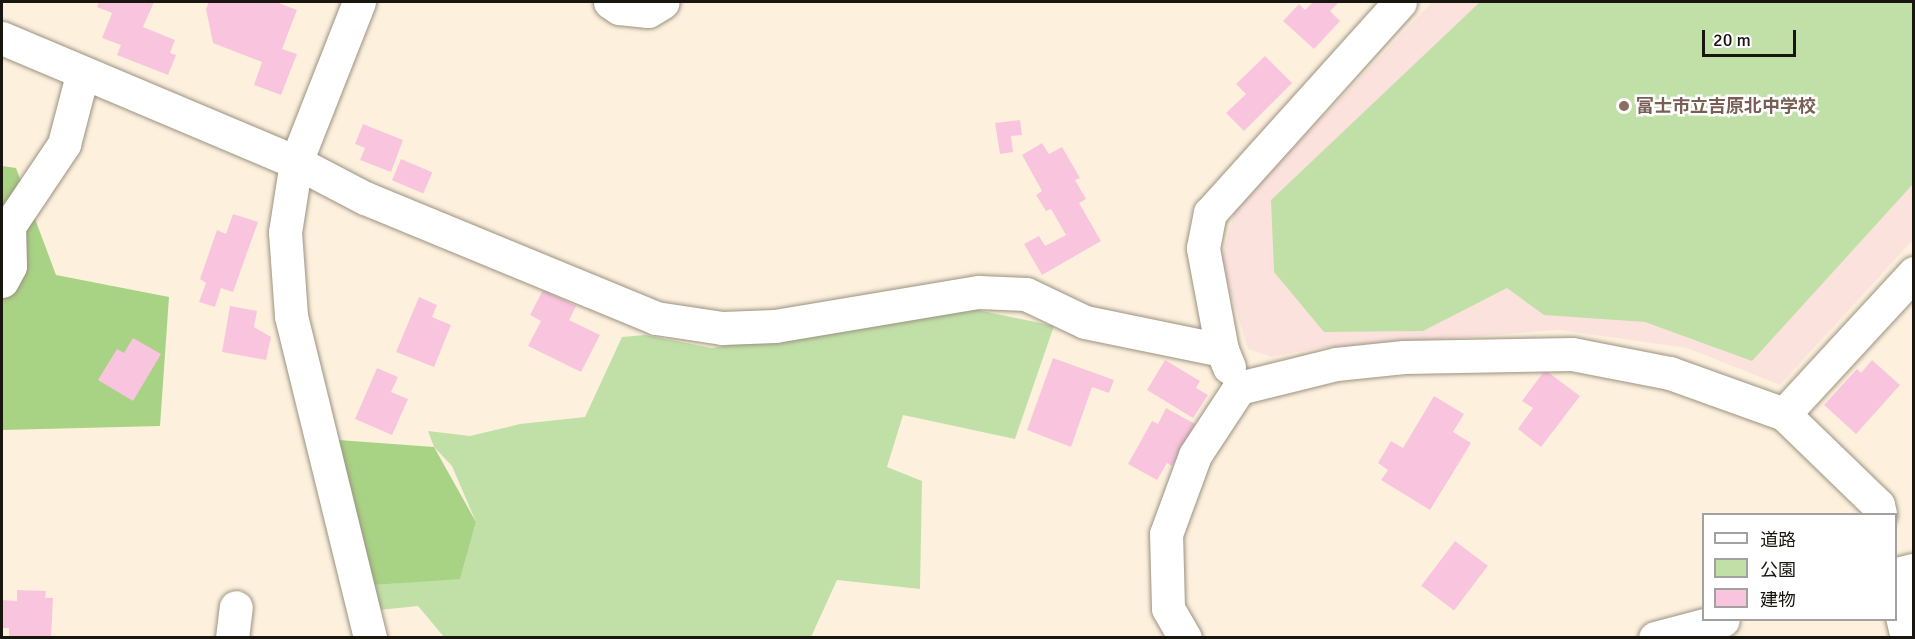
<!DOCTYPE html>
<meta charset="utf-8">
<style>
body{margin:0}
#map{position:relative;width:1915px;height:639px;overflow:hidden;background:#fdf1de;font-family:Signika,"Noto Sans JP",sans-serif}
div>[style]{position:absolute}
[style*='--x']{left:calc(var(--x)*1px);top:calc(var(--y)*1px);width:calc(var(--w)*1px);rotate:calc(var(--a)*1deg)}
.education>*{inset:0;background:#fce2dd}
.green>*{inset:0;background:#c1e0a8}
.forest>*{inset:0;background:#a8d284}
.building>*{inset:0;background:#f9c5de;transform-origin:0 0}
.roads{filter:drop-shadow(0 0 2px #9c9280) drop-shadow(0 0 2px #9c9280)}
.minor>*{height:33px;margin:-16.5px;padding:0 16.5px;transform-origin:16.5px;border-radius:16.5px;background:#fff}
.dots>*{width:16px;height:16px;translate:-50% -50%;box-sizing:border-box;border:3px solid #fff;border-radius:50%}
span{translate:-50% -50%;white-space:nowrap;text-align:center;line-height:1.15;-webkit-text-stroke:5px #fff;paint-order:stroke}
.education-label{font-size:18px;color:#785e54;font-weight:700}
.left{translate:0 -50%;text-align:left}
.frame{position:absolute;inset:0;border:3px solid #19150f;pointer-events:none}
.legend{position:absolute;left:1702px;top:513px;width:195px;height:108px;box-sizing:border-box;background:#fff;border:2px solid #a3a19f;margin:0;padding:8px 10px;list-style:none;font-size:18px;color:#19150f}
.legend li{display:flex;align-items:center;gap:12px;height:30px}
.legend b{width:30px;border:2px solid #a3a19f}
.scale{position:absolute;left:1702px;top:30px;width:94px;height:27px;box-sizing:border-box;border:3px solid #19150f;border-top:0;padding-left:8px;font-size:18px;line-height:21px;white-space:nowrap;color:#19150f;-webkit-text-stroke:4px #fff;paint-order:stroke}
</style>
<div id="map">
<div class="education">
<div style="clip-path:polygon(1432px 2px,1913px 2px,1913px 240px,1780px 385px,1687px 348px,1559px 330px,1318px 348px,1271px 357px,1248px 349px,1221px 261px,1235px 210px)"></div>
</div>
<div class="green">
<div style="clip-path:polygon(1480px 2px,1913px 2px,1913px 184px,1752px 361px,1645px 322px,1544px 315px,1507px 288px,1423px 331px,1324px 332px,1274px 272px,1271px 200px)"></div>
<div style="clip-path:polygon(963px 307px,1054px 326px,1015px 439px,903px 415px,887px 467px,922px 481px,920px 589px,837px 580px,811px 637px,444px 637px,418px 606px,379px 610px,374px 585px,460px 578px,476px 522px,452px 466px,434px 447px,428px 431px,470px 436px,520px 424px,585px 417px,622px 337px,645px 335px,712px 348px)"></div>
</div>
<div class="forest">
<div style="clip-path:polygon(2px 166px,16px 168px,56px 275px,169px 297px,160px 426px,2px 430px)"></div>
<div style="clip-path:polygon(338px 440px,434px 447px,476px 522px,460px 579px,374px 585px)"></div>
</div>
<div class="building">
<div style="clip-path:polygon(99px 2px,154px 2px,143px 27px,175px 40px,170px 53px,176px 55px,168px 75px,117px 55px,121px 45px,102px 38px,112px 13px,97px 7px)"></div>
<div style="clip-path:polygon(209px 2px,276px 2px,297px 10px,282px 49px,297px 54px,281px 95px,254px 85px,262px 62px,213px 43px,206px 9px)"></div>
<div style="clip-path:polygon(1313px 2px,1339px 2px,1330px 11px,1340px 21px,1314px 49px,1283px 21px,1299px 4px,1305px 10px)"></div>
<div style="clip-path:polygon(1265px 56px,1292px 83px,1244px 131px,1226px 113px,1246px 94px,1236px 84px)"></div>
<div style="clip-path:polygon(1020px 120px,1022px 135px,1011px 136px,1013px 152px,1000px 154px,995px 123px)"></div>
<div style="clip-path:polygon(363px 124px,403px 140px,391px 172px,360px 160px,365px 148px,355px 144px)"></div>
<div style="clip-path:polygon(1042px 143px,1049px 154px,1062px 147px,1080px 178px,1075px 180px,1086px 199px,1079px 203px,1101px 241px,1042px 275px,1024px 244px,1039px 236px,1045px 246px,1066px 235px,1051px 209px,1046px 211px,1036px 195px,1042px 191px,1022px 155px)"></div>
<div style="left:401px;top:159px;width:34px;height:23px;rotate:23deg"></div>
<div style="clip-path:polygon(233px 214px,258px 222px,233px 292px,221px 288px,215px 307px,199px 302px,206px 283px,200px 279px,217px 230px,226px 234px)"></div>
<div style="clip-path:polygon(543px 290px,576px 306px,569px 320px,600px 335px,581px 372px,528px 346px,541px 321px,530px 315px)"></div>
<div style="clip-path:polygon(419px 297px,437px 305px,432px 317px,451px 325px,434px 367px,396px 352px)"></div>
<div style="clip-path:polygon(230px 306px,257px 311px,254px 327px,271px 337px,266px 360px,222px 352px)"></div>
<div style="clip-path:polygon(133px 338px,161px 354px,133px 401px,98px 380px,117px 349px,124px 353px)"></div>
<div style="clip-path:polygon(1053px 358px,1114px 380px,1109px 393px,1092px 387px,1071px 447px,1027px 430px)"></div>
<div style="clip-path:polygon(1165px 360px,1200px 381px,1196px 388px,1208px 395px,1193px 418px,1147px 390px)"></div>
<div style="clip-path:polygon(1872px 360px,1900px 385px,1856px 434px,1824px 405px,1857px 369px,1861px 373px)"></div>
<div style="clip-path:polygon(377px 368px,398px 377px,391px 392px,408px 399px,392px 435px,355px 419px)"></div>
<div style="clip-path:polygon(1545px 370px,1580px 396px,1541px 447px,1518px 429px,1533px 408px,1522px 401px)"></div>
<div style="clip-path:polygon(1434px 396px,1464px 414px,1453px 432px,1471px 443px,1430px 510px,1381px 480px,1388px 470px,1378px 463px,1391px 441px,1403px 448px)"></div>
<div style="clip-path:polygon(1166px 408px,1195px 424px,1172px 466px,1167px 463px,1157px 480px,1128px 464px,1152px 421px,1158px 424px)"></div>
<div style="left:1455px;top:541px;width:41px;height:56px;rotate:37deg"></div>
<div style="clip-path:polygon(17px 590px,46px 591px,45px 598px,53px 598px,51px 638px,9px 636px,9px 628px,2px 628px,2px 600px,17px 601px)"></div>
</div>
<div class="roads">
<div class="minor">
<div style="--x:359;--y:2;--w:172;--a:111.5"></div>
<div style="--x:296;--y:162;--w:71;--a:98.9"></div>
<div style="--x:285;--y:232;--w:84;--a:85.9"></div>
<div style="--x:291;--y:316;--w:332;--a:76.2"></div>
<div style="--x:610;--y:2;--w:11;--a:34"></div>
<div style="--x:619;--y:8;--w:29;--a:6"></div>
<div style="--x:648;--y:11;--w:17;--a:-31"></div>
<div style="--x:2;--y:38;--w:319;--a:22.9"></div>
<div style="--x:296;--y:162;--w:78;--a:27.6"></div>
<div style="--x:365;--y:198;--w:315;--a:22.4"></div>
<div style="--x:656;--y:318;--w:67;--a:8.6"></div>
<div style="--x:722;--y:328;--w:53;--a:-2.2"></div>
<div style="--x:775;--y:326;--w:207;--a:-9.5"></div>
<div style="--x:979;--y:292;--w:47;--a:2.4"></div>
<div style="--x:1026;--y:294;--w:65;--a:25.4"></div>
<div style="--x:1085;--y:322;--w:140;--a:11.6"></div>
<div style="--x:2;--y:281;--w:17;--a:-62"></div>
<div style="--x:10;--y:266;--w:40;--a:-91.4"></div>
<div style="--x:9;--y:226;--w:99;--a:-56.1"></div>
<div style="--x:64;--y:144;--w:71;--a:-75.4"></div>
<div style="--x:1229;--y:367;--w:18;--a:-112"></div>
<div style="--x:1222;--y:350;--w:104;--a:-100.6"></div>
<div style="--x:1203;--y:248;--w:36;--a:-79"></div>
<div style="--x:1210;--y:213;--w:284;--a:-48"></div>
<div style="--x:1784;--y:414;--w:192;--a:-47.3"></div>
<div style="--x:1896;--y:574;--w:18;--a:-13"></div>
<div style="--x:1896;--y:591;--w:48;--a:76.8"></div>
<div style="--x:232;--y:638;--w:31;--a:-83"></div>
<div style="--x:1185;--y:638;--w:34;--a:-120"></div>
<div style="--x:1168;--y:608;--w:74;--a:-91.5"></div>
<div style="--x:1166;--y:534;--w:84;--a:-69.8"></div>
<div style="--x:1195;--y:455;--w:80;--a:-56.7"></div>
<div style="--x:1239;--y:388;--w:100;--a:-13.9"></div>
<div style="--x:1336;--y:364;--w:68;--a:-5.9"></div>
<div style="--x:1404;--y:357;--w:168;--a:-1"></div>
<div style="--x:1572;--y:354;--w:100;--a:11"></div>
<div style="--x:1670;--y:373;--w:121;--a:19.8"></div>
<div style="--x:1784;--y:414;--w:131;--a:44.1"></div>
<div style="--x:1878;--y:505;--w:9;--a:77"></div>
<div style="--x:1655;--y:638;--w:70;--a:-14.8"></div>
</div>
</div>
<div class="dots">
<div style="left:1624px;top:106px;background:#8d6e63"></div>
</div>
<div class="education-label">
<span class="left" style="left:1636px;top:106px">富士市立吉原北中学校</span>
</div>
<div class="frame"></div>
<ul class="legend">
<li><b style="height:8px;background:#fff"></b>道路</li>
<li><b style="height:16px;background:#c1e0a8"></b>公園</li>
<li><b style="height:16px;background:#f9c5de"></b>建物</li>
</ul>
<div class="scale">20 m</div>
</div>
